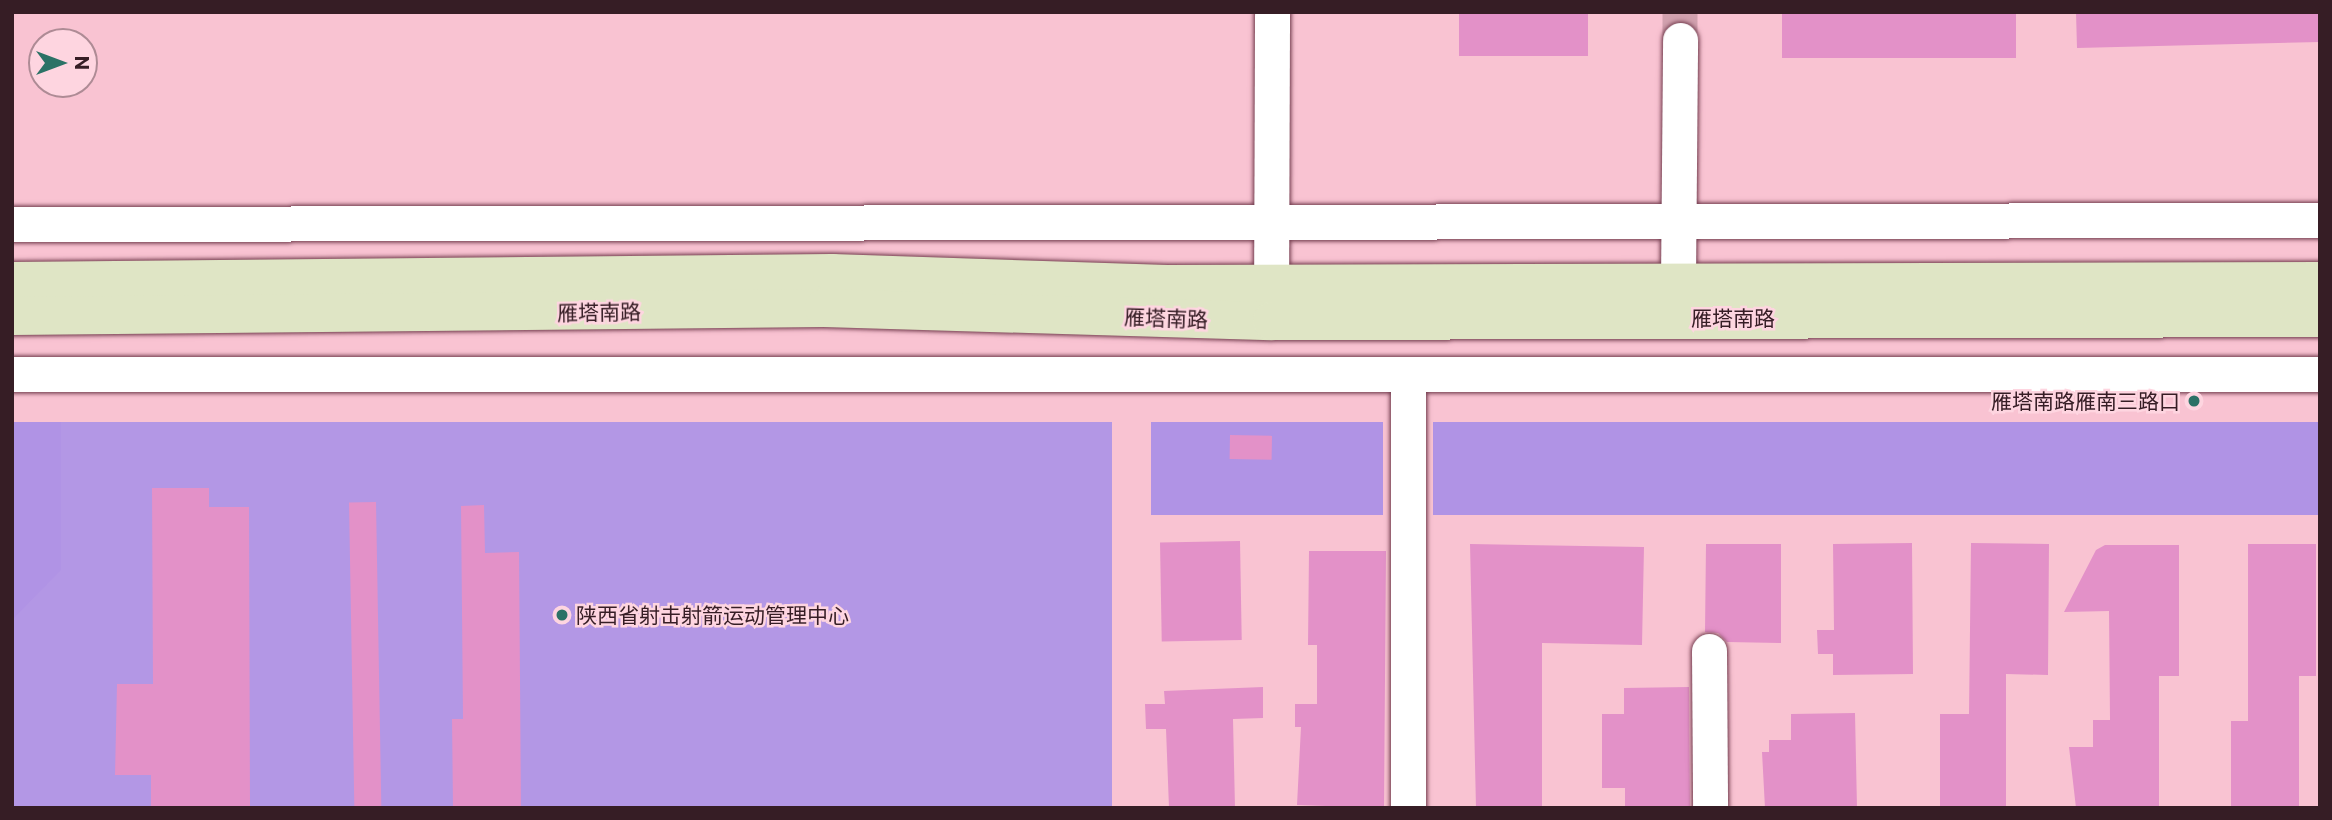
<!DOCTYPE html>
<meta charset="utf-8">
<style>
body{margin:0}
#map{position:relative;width:2332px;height:820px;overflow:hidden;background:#f9c3d2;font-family:Commissioner,"Noto Sans SC",sans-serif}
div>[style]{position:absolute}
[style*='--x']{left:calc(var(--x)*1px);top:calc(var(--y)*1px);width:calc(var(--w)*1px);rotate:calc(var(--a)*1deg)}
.green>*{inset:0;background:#b397e5;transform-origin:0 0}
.forest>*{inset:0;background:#b093e5;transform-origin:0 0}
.building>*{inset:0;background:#e391c8;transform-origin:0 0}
.street-tunnel>*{height:35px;margin-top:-17.5px;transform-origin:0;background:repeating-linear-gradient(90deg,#d2a2af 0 35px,transparent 0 53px)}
.roads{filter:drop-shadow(0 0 2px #753e50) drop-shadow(0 0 2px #753e50)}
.street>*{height:35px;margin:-17.5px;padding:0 17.5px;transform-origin:17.5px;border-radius:17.5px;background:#fff}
.secondary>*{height:38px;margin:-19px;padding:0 19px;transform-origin:19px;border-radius:19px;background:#dfe5c5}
.dots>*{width:19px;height:19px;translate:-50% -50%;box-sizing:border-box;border:4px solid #fed5e0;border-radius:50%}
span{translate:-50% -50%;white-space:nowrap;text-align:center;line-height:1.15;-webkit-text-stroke:5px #fed5e0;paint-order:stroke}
.street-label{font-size:21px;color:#361d25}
.poi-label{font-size:21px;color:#361d25}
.right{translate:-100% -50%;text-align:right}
.left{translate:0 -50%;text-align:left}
.frame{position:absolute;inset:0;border:14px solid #361d25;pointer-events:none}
.north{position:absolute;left:28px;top:28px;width:70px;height:70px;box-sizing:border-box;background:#fed5e0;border:2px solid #ae8b95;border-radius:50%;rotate:90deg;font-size:19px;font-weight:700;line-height:28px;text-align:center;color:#361d25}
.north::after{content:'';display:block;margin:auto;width:24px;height:32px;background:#2c7266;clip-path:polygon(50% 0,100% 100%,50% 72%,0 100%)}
</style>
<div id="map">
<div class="green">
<div style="left:12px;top:422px;width:1100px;height:386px"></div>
</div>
<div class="forest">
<div style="clip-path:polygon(12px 422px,61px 422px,61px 570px,12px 620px)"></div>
<div style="left:1151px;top:422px;width:232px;height:93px"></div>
<div style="left:1433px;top:422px;width:887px;height:93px"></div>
</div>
<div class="building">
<div style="left:1459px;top:12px;width:129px;height:44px"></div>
<div style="left:1782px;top:12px;width:234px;height:46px"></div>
<div style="clip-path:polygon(2076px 12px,2320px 12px,2320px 42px,2077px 48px)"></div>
<div style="left:1230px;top:435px;width:42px;height:24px;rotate:1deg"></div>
<div style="clip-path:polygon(152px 488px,209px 488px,209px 507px,249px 507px,250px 808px,151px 808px,151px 775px,115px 775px,117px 684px,153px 684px)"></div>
<div style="left:376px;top:502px;width:306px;height:27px;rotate:89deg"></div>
<div style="clip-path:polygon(484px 505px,485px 553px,519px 552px,521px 808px,453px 808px,452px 719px,463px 719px,461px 506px)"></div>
<div style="left:1240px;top:541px;width:99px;height:80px;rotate:89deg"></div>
<div style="clip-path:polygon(1912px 543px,1913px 674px,1833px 675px,1833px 654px,1818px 654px,1817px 630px,1834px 630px,1833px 544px)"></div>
<div style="clip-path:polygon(1971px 543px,2049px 544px,2048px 675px,2006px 674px,2006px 808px,1940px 808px,1940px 714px,1969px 714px)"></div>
<div style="clip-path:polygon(1470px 544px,1644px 547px,1642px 645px,1542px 643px,1542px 808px,1476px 808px)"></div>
<div style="clip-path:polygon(1706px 544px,1781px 544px,1781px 643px,1727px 642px,1718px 633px,1705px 632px)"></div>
<div style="clip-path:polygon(2248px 544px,2316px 544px,2316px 676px,2299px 676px,2299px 808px,2231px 808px,2231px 721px,2248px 721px)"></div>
<div style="clip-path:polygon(2105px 545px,2179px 545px,2179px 676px,2159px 676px,2159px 808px,2076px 808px,2069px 747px,2093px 747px,2093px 720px,2110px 720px,2109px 611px,2064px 612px,2096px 550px)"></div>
<div style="clip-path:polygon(1309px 551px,1386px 551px,1384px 808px,1297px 805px,1301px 727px,1295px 727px,1295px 704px,1317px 704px,1317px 645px,1308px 645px)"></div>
<div style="clip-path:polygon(1263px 687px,1263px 718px,1233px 719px,1235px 808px,1169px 808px,1166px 729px,1146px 729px,1145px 704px,1165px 704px,1164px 691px)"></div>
<div style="clip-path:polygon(1689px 687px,1690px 808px,1625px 808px,1625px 788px,1602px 788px,1602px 714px,1624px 714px,1624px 688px)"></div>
<div style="clip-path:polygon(1855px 713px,1857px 808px,1765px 808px,1762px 752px,1769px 752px,1769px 740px,1791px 740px,1791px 714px)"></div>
</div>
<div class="street-tunnel">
<div style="--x:1680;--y:12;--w:28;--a:90"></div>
</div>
<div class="roads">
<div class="street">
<div style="--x:12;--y:224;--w:2308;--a:-0.1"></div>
<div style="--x:1678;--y:281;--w:241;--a:-89.5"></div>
<div style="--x:1271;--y:311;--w:299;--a:-89.8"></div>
<div style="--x:12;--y:374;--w:2308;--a:0"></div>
<div style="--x:1408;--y:374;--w:434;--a:90"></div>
<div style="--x:1709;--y:651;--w:157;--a:89.6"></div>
</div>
<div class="secondary">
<div style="--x:12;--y:281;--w:820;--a:-0.56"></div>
<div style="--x:832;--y:273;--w:335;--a:1.9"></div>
<div style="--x:1167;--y:284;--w:1153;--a:-0.15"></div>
<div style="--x:12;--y:316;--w:812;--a:-0.56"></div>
<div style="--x:824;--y:308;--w:448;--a:1.7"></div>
<div style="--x:1272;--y:321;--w:1048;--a:-0.16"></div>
</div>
</div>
<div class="dots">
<div style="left:2194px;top:401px;background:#2c7266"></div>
<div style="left:562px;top:615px;background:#2c7266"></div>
</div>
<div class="street-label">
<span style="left:599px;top:312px;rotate:-1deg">雁塔南路</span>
<span style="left:1166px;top:318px;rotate:2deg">雁塔南路</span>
<span style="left:1733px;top:318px">雁塔南路</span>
</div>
<div class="poi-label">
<span class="right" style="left:2180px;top:401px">雁塔南路雁南三路口</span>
<span class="left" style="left:576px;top:615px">陕西省射击射箭运动管理中心</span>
</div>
<div class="frame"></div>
<div class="north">N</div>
</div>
